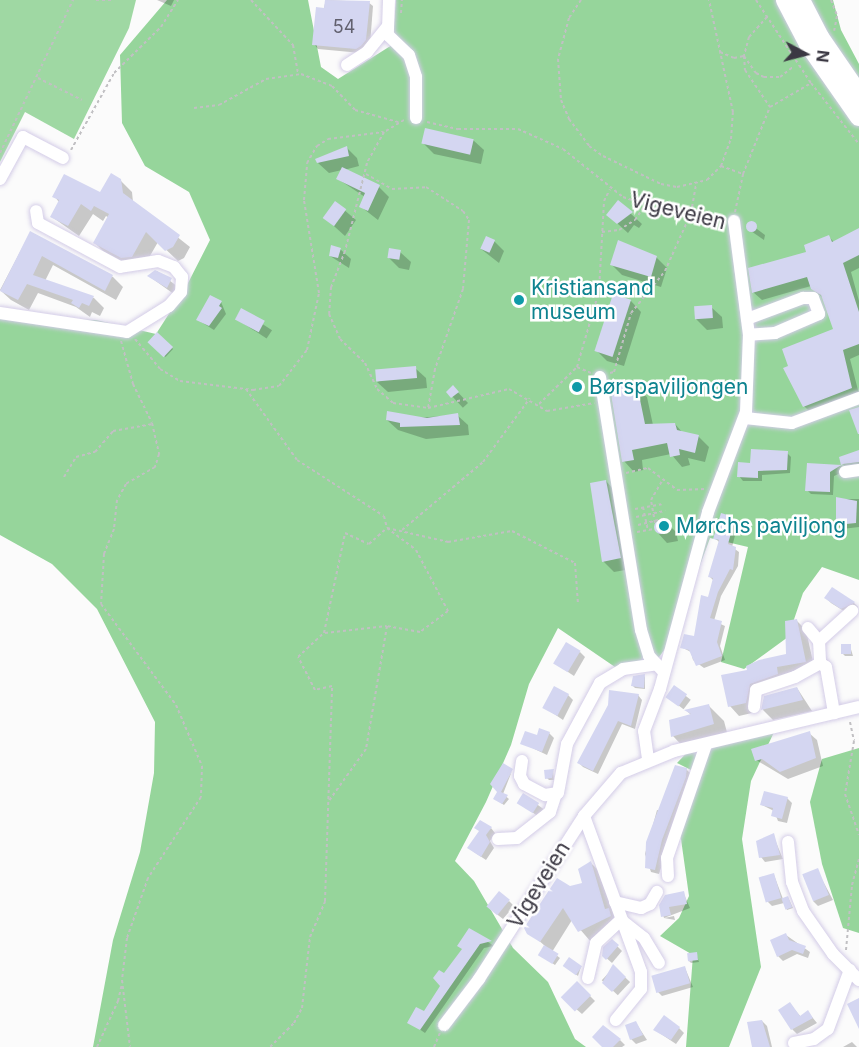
<!DOCTYPE html>
<meta charset="utf-8">
<style>
body{margin:0}
#map{position:relative;width:859px;height:1047px;overflow:hidden;background:#fbfbfb;font-family:Inter,sans-serif}
div>[style]{position:absolute}
[style*='--x']{left:calc(var(--x)*1px);top:calc(var(--y)*1px);width:calc(var(--w)*1px);rotate:calc(var(--a)*1deg)}
.green>*{inset:0;background:#9fd8a3}
.forest>*{inset:0;background:#96d59b}
.shadow>*{inset:0;background:#0003;transform-origin:0 0}
.building>*{inset:0;background:#d4d6f1;transform-origin:0 0}
.round{border-radius:50%}
.path>*{height:2px;margin-top:-1px;transform-origin:0;background:repeating-linear-gradient(90deg,#c1c0c3 0 3px,transparent 0 6px)}
.roads{filter:drop-shadow(0 0 2px #d3cce7) drop-shadow(0 0 2px #d3cce7)}
.minor>*{height:12px;margin:-6px;padding:0 6px;transform-origin:6px;border-radius:6px;background:#fff}
.highway>*{height:18px;margin:-9px;padding:0 9px;transform-origin:9px;border-radius:9px;background:#fff}
.dots>*{width:16px;height:16px;translate:-50% -50%;box-sizing:border-box;border:3px solid #fff;border-radius:50%}
span{translate:-50% -50%;white-space:nowrap;text-align:center;line-height:1.15;-webkit-text-stroke:5px #fff;paint-order:stroke}
.number-label{font-size:18px;color:#61606e}
.number-label span{-webkit-text-stroke-width:0}
.street-label{font-size:21px;color:#3b3843}
.culture-label{font-size:21px;color:#0d838f}
.left{translate:0 -50%;text-align:left}
.north{position:absolute;left:775px;top:24px;width:60px;height:60px;-webkit-text-stroke:4px #fff;paint-order:stroke;rotate:97deg;font-size:16px;font-weight:700;line-height:24px;text-align:center;color:#3b3843}
.north::after{content:'';display:block;margin:auto;width:21px;height:27px;background:#3b3843;clip-path:polygon(50% 0,100% 100%,50% 72%,0 100%)}
</style>
<div id="map">
<div class="green">
<div style="clip-path:polygon(0 0,136px 0,129px 28px,74px 139px,25px 112px,0 162px)"></div>
</div>
<div class="forest">
<div style="clip-path:polygon(167px 0,308px 0,321px 67px,338px 79px,392px 45px,396px 0,833px 0,841px 30px,859px 64px,859px 580px,822px 567px,803px 593px,788px 637px,744px 669px,721px 662px,748px 547px,710px 538px,674px 636px,655px 663px,615px 667px,558px 628px,529px 684px,511px 745px,486px 802px,455px 861px,474px 881px,513px 948px,548px 982px,575px 1039px,586px 1047px,93px 1047px,113px 940px,140px 852px,154px 773px,155px 722px,97px 609px,52px 564px,0 535px,0 318px,96px 320px,156px 334px,186px 287px,210px 240px,189px 192px,145px 166px,122px 123px,120px 55px)"></div>
<div style="clip-path:polygon(775px 730px,751px 781px,742px 839px,761px 967px,729px 1047px,686px 1047px,693px 955px,660px 936px,679px 918px,689px 896px,680px 832px,693px 771px,677px 763px,699px 740px)"></div>
<div style="clip-path:polygon(859px 748px,859px 933px,843px 928px,822px 864px,810px 802px,822px 759px)"></div>
</div>
<div class="shadow">
<div style="clip-path:polygon(157px 0,174px 0,171px 6px)"></div>
<div style="clip-path:polygon(326px 0,368px 2px,373px 6px,370px 45px,361px 53px,318px 49px,314px 44px)"></div>
<div style="clip-path:polygon(473px 140px,484px 150px,481px 164px,434px 154px,423px 143px)"></div>
<div style="clip-path:polygon(347px 148px,357px 158px,359px 166px,344px 170px,379px 187px,389px 197px,378px 220px,360px 206px,365px 197px,338px 179px,342px 170px,329px 173px,318px 163px)"></div>
<div style="clip-path:polygon(121px 181px,132px 192px,133px 202px,190px 247px,184px 258px,178px 261px,158px 242px,143px 268px,134px 269px,106px 254px,95px 243px,109px 218px,106px 216px,103px 221px,93px 214px,79px 236px,52px 217px,59px 202px,54px 196px,101px 194px)"></div>
<div style="clip-path:polygon(618px 202px,642px 224px,639px 228px,634px 225px,628px 233px,608px 215px)"></div>
<div style="clip-path:polygon(336px 203px,356px 220px,345px 236px,325px 218px)"></div>
<div style="clip-path:polygon(749px 223px,765px 235px,764px 240px,748px 229px)"></div>
<div style="clip-path:polygon(859px 230px,859px 268px,851px 272px,859px 301px,859px 355px,850px 359px,859px 394px,813px 415px,804px 406px,834px 330px,824px 299px,811px 286px,762px 300px,753px 292px,829px 237px,834px 242px)"></div>
<div style="clip-path:polygon(30px 233px,113px 277px,123px 287px,116px 300px,53px 265px,45px 281px,94px 298px,104px 308px,100px 316px,92px 312px,90px 317px,76px 307px,38px 293px,29px 310px,11px 300px,0 290px)"></div>
<div style="clip-path:polygon(494px 241px,504px 251px,499px 263px,481px 249px)"></div>
<div style="clip-path:polygon(340px 249px,351px 259px,349px 268px,330px 256px)"></div>
<div style="clip-path:polygon(400px 252px,411px 262px,409px 270px,399px 268px,389px 258px)"></div>
<div style="clip-path:polygon(656px 257px,667px 268px,661px 287px,622px 275px,612px 265px)"></div>
<div style="clip-path:polygon(157px 271px,182px 290px,178px 297px,150px 277px)"></div>
<div style="clip-path:polygon(614px 296px,631px 301px,641px 312px,624px 366px,607px 361px,597px 351px)"></div>
<div style="clip-path:polygon(221px 302px,226px 314px,214px 330px,198px 320px)"></div>
<div style="clip-path:polygon(711px 307px,722px 317px,723px 328px,707px 330px,696px 319px)"></div>
<div style="left:241px;top:310px;width:37px;height:10px;rotate:33deg"></div>
<div style="left:157px;top:334px;width:22px;height:11px;rotate:43deg"></div>
<div style="clip-path:polygon(415px 368px,426px 378px,427px 388px,388px 392px,377px 382px)"></div>
<div style="clip-path:polygon(624px 381px,647px 397px,653px 425px,675px 424px,683px 433px,698px 436px,709px 447px,705px 462px,688px 458px,690px 465px,682px 467px,671px 454px,642px 460px,643px 470px,634px 472px,624px 461px)"></div>
<div style="left:453px;top:387px;width:22px;height:7px;rotate:47deg"></div>
<div style="clip-path:polygon(457px 415px,468px 425px,469px 435px,426px 439px,398px 430px,387px 420px)"></div>
<div style="clip-path:polygon(859px 451px,859px 465px,834px 476px,833px 495px,811px 494px,807px 490px,808px 465px,844px 466px,841px 458px)"></div>
<div style="clip-path:polygon(787px 453px,791px 457px,790px 473px,762px 475px,762px 481px,743px 481px,739px 476px,752px 464px)"></div>
<div style="clip-path:polygon(606px 481px,616px 492px,631px 569px,614px 572px,604px 562px,592px 484px)"></div>
<div style="clip-path:polygon(837px 499px,859px 499px,859px 527px,842px 529px,837px 524px)"></div>
<div style="clip-path:polygon(730px 518px,737px 528px,732px 547px,739px 552px,738px 566px,721px 596px,714px 621px,725px 626px,720px 646px,725px 660px,704px 668px,693px 660px,691px 652px,681px 647px,695px 638px,714px 581px,710px 577px,720px 543px,715px 538px)"></div>
<div style="clip-path:polygon(666px 522px,676px 532px,678px 541px,667px 543px,657px 532px,655px 525px)"></div>
<div style="clip-path:polygon(832px 589px,854px 603px,858px 607px,847px 613px,831px 603px,826px 598px)"></div>
<div style="clip-path:polygon(796px 620px,806px 630px,815px 671px,759px 694px,756px 712px,739px 716px,730px 706px,749px 671px,788px 655px)"></div>
<div style="clip-path:polygon(850px 646px,853px 656px,845px 656px,843px 654px)"></div>
<div style="clip-path:polygon(580px 652px,585px 657px,574px 676px,556px 664px)"></div>
<div style="clip-path:polygon(645px 676px,645px 689px,635px 688px,633px 686px)"></div>
<div style="left:674px;top:687px;width:21px;height:12px;rotate:37deg"></div>
<div style="clip-path:polygon(797px 688px,812px 711px,773px 720px,763px 710px,765px 697px)"></div>
<div style="clip-path:polygon(568px 695px,573px 700px,563px 720px,544px 707px)"></div>
<div style="clip-path:polygon(638px 695px,642px 700px,635px 729px,622px 724px,598px 774px,583px 767px,579px 763px)"></div>
<div style="clip-path:polygon(708px 705px,724px 721px,729px 740px,688px 752px,673px 736px,692px 716px,687px 711px)"></div>
<div style="clip-path:polygon(549px 733px,554px 738px,547px 755px,522px 743px)"></div>
<div style="clip-path:polygon(809px 733px,817px 740px,823px 766px,788px 779px,756px 760px)"></div>
<div style="clip-path:polygon(686px 769px,691px 774px,659px 874px,651px 872px,645px 854px,657px 810px,662px 811px)"></div>
<div style="clip-path:polygon(553px 770px,554px 780px,549px 780px,547px 778px)"></div>
<div style="clip-path:polygon(512px 771px,503px 794px,509px 799px,504px 805px,495px 799px)"></div>
<div style="left:524px;top:795px;width:24px;height:9px;rotate:36deg"></div>
<div style="clip-path:polygon(787px 798px,792px 803px,787px 823px,778px 821px,774px 811px,762px 805px)"></div>
<div style="clip-path:polygon(491px 828px,495px 833px,490px 841px,494px 848px,486px 860px,474px 852px,480px 832px)"></div>
<div style="clip-path:polygon(773px 835px,783px 859px,765px 862px,761px 857px)"></div>
<div style="clip-path:polygon(591px 863px,602px 874px,619px 920px,591px 942px,572px 920px,552px 952px,560px 958px,555px 965px,542px 956px,545px 946px,537px 939px,570px 888px,584px 884px)"></div>
<div style="clip-path:polygon(817px 870px,833px 900px,818px 906px,813px 901px)"></div>
<div style="clip-path:polygon(774px 875px,783px 899px,788px 897px,793px 908px,787px 910px,784px 903px,772px 906px,768px 902px,761px 878px)"></div>
<div style="clip-path:polygon(683px 892px,690px 908px,664px 918px,660px 906px)"></div>
<div style="clip-path:polygon(509px 901px,514px 906px,503px 919px,494px 912px)"></div>
<div style="clip-path:polygon(674px 916px,675px 920px,664px 918px)"></div>
<div style="clip-path:polygon(470px 930px,494px 946px,484px 948px,425px 1033px,409px 1022px,425px 1013px,463px 950px)"></div>
<div style="clip-path:polygon(786px 935px,810px 952px,808px 958px,797px 954px,783px 961px,778px 956px)"></div>
<div style="clip-path:polygon(612px 941px,622px 951px,612px 963px,603px 955px)"></div>
<div style="clip-path:polygon(696px 953px,699px 962px,691px 963px,689px 961px)"></div>
<div style="clip-path:polygon(581px 967px,578px 976px,567px 968px)"></div>
<div style="left:614px;top:967px;width:22px;height:18px;rotate:43deg"></div>
<div style="clip-path:polygon(685px 968px,693px 987px,662px 996px,657px 991px)"></div>
<div style="clip-path:polygon(577px 983px,595px 1001px,582px 1014px,568px 1002px)"></div>
<div style="clip-path:polygon(790px 1004px,801px 1017px,808px 1012px,817px 1023px,797px 1034px,792px 1029px)"></div>
<div style="clip-path:polygon(762px 1021px,767px 1026px,772px 1047px,755px 1047px)"></div>
<div style="clip-path:polygon(636px 1023px,647px 1040px,636px 1044px,631px 1039px)"></div>
<div style="clip-path:polygon(679px 1028px,684px 1033px,676px 1044px,655px 1030px)"></div>
<div style="clip-path:polygon(620px 1040px,625px 1045px,622px 1047px,604px 1047px)"></div>
<div style="clip-path:polygon(852px 1042px,857px 1047px,843px 1047px)"></div>
</div>
<div class="building">
<div style="clip-path:polygon(325px 0,370px 1px,366px 40px,361px 46px,356px 49px,312px 45px,316px 7px,324px 8px)"></div>
<div style="left:425px;top:128px;width:50px;height:16px;rotate:13deg"></div>
<div style="clip-path:polygon(347px 146px,349px 156px,317px 163px,315px 159px)"></div>
<div style="clip-path:polygon(342px 167px,380px 185px,368px 211px,359px 207px,365px 193px,336px 179px)"></div>
<div style="clip-path:polygon(111px 173px,121px 179px,123px 193px,180px 235px,173px 247px,165px 251px,146px 232px,132px 257px,121px 258px,93px 243px,109px 214px,94px 206px,91px 211px,81px 204px,68px 226px,50px 217px,59px 200px,52px 197px,64px 174px,100px 192px)"></div>
<div style="clip-path:polygon(618px 200px,633px 212px,617px 224px,606px 215px)"></div>
<div style="left:335px;top:201px;width:14px;height:21px;rotate:36deg"></div>
<div class="round" style="left:745.5px;top:220.5px;width:11px;height:11px"></div>
<div style="clip-path:polygon(859px 228px,859px 255px,843px 263px,859px 312px,859px 344px,843px 350px,852px 388px,803px 407px,783px 368px,788px 366px,782px 349px,833px 329px,821px 295px,811px 289px,807px 277px,752px 293px,748px 268px,806px 252px,804px 245px,829px 235px,832px 242px)"></div>
<div style="clip-path:polygon(30px 231px,113px 275px,105px 291px,42px 256px,33px 275px,94px 296px,89px 306px,82px 303px,79px 308px,71px 303px,73px 300px,27px 284px,18px 300px,0 291px)"></div>
<div style="left:486px;top:236px;width:10px;height:14px;rotate:24deg"></div>
<div style="clip-path:polygon(618px 240px,657px 256px,651px 277px,610px 265px)"></div>
<div style="clip-path:polygon(331px 245px,341px 248px,338px 258px,329px 256px)"></div>
<div style="left:389px;top:248px;width:12px;height:10px;rotate:9deg"></div>
<div style="clip-path:polygon(155px 270px,172px 278px,167px 288px,147px 276px)"></div>
<div style="left:613px;top:294px;width:19px;height:60px;rotate:18deg"></div>
<div style="clip-path:polygon(210px 295px,222px 301px,219px 306px,222px 308px,209px 326px,196px 320px)"></div>
<div style="left:712px;top:305px;width:13px;height:18px;rotate:86deg"></div>
<div style="left:241px;top:308px;width:27px;height:13px;rotate:28deg"></div>
<div style="left:157px;top:332px;width:22px;height:14px;rotate:43deg"></div>
<div style="left:416px;top:366px;width:12px;height:41px;rotate:85deg"></div>
<div style="clip-path:polygon(624px 380px,625px 387px,637px 385px,645px 424px,675px 423px,677px 430px,699px 435px,695px 453px,679px 449px,680px 455px,670px 457px,667px 443px,632px 450px,634px 460px,622px 462px,609px 382px)"></div>
<div style="clip-path:polygon(453px 385px,459px 392px,451px 398px,446px 392px)"></div>
<div style="clip-path:polygon(859px 407px,859px 434px,858px 434px,849px 410px)"></div>
<div style="clip-path:polygon(387px 411px,427px 418px,458px 413px,460px 425px,400px 427px,400px 423px,386px 420px)"></div>
<div style="clip-path:polygon(751px 449px,788px 451px,787px 470px,758px 471px,758px 478px,737px 477px,738px 462px,750px 463px)"></div>
<div style="clip-path:polygon(859px 450px,859px 462px,843px 464px,830px 472px,830px 492px,805px 491px,807px 463px,841px 465px,839px 457px)"></div>
<div style="clip-path:polygon(606px 480px,621px 558px,602px 562px,590px 483px)"></div>
<div style="clip-path:polygon(836px 497px,857px 501px,856px 523px,836px 525px)"></div>
<div style="clip-path:polygon(721px 513px,731px 516px,730px 521px,734px 522px,728px 544px,736px 547px,733px 570px,730px 569px,718px 592px,710px 618px,722px 621px,717px 642px,722px 656px,696px 666px,689px 650px,680px 648px,684px 634px,694px 636px,701px 595px,708px 597px,713px 578px,708px 577px,719px 540px,713px 539px)"></div>
<div class="round" style="left:654px;top:520px;width:14px;height:14px"></div>
<div style="clip-path:polygon(832px 587px,855px 602px,854px 603px,841px 609px,824px 598px)"></div>
<div style="clip-path:polygon(797px 619px,806px 662px,777px 667px,778px 674px,750px 684px,746px 703px,728px 707px,721px 675px,747px 670px,746px 666px,759px 660px,786px 654px,785px 621px)"></div>
<div style="left:566px;top:642px;width:17px;height:25px;rotate:31deg"></div>
<div style="left:851px;top:644px;width:10px;height:10px;rotate:90deg"></div>
<div style="clip-path:polygon(645px 674px,644px 688px,631px 686px,633px 676px)"></div>
<div style="left:674px;top:685px;width:16px;height:15px;rotate:35deg"></div>
<div style="left:554px;top:686px;width:17px;height:25px;rotate:28deg"></div>
<div style="clip-path:polygon(797px 687px,803px 700px,761px 710px,764px 696px)"></div>
<div style="clip-path:polygon(609px 690px,639px 694px,631px 726px,618px 721px,593px 771px,577px 763px,608px 705px)"></div>
<div style="clip-path:polygon(709px 704px,714px 724px,671px 737px,669px 720px,691px 714px,684px 710px)"></div>
<div style="clip-path:polygon(539px 728px,550px 732px,542px 752px,520px 744px,525px 731px,537px 735px)"></div>
<div style="clip-path:polygon(810px 731px,816px 758px,780px 772px,762px 759px,755px 761px,751px 749px)"></div>
<div style="clip-path:polygon(503px 763px,513px 769px,501px 792px,508px 795px,502px 804px,493px 799px,497px 792px,490px 784px)"></div>
<div style="clip-path:polygon(675px 765px,687px 768px,686px 777px,662px 840px,655px 870px,645px 868px,646px 842px)"></div>
<div style="clip-path:polygon(554px 769px,552px 778px,545px 779px,544px 770px)"></div>
<div style="clip-path:polygon(764px 791px,788px 797px,782px 819px,771px 816px,773px 808px,760px 805px)"></div>
<div style="left:523px;top:793px;width:19px;height:12px;rotate:32deg"></div>
<div style="clip-path:polygon(480px 820px,492px 827px,486px 835px,490px 842px,481px 857px,467px 848px,479px 831px,474px 828px)"></div>
<div style="clip-path:polygon(774px 833px,780px 855px,759px 858px,756px 841px)"></div>
<div style="clip-path:polygon(591px 861px,605px 909px,609px 908px,611px 916px,578px 932px,563px 908px,540px 942px,527px 934px,524px 928px,557px 878px,570px 886px,582px 883px,578px 869px)"></div>
<div style="left:818px;top:868px;width:29px;height:17px;rotate:68deg"></div>
<div style="left:774px;top:873px;width:26px;height:16px;rotate:74deg"></div>
<div style="left:499px;top:891px;width:14px;height:20px;rotate:39deg"></div>
<div style="clip-path:polygon(684px 891px,687px 904px,669px 907px,671px 915px,661px 917px,659px 905px,665px 895px)"></div>
<div style="left:788px;top:896px;width:12px;height:7px;rotate:70deg"></div>
<div style="clip-path:polygon(469px 928px,492px 941px,480px 944px,420px 1030px,407px 1023px,416px 1007px,424px 1011px,440px 986px,433px 978px,439px 970px,444px 973px,462px 949px,457px 946px)"></div>
<div style="clip-path:polygon(786px 933px,789px 940px,806px 946px,803px 954px,792px 950px,777px 957px,770px 940px)"></div>
<div style="clip-path:polygon(612px 939px,619px 945px,606px 960px,602px 956px,603px 947px)"></div>
<div style="left:544px;top:945px;width:17px;height:12px;rotate:31deg"></div>
<div style="left:697px;top:952px;width:8px;height:10px;rotate:83deg"></div>
<div style="left:569px;top:957px;width:16px;height:11px;rotate:35deg"></div>
<div style="clip-path:polygon(613px 964px,626px 977px,612px 992px,602px 983px)"></div>
<div style="left:685px;top:966px;width:18px;height:35px;rotate:74deg"></div>
<div style="left:577px;top:981px;width:20px;height:23px;rotate:45deg"></div>
<div style="clip-path:polygon(859px 998px,859px 1029px,847px 1004px)"></div>
<div style="clip-path:polygon(790px 1002px,800px 1016px,808px 1010px,813px 1018px,791px 1030px,778px 1010px)"></div>
<div style="clip-path:polygon(664px 1015px,680px 1027px,671px 1040px,653px 1030px)"></div>
<div style="clip-path:polygon(762px 1020px,770px 1047px,752px 1047px,747px 1022px)"></div>
<div style="clip-path:polygon(636px 1021px,643px 1035px,630px 1040px,625px 1025px)"></div>
<div style="clip-path:polygon(603px 1025px,621px 1039px,613px 1047px,602px 1047px,592px 1037px)"></div>
</div>
<div class="path">
<div style="--x:96;--y:0;--w:15;--a:0"></div>
<div style="--x:251;--y:0;--w:62;--a:47"></div>
<div style="--x:293;--y:45;--w:29;--a:80"></div>
<div style="--x:581;--y:0;--w:22;--a:124"></div>
<div style="--x:569;--y:18;--w:42;--a:105"></div>
<div style="--x:558;--y:59;--w:41;--a:85.8"></div>
<div style="--x:561;--y:100;--w:21;--a:67"></div>
<div style="--x:569;--y:119;--w:34;--a:53"></div>
<div style="--x:589;--y:146;--w:17;--a:36"></div>
<div style="--x:603;--y:156;--w:64;--a:25.8"></div>
<div style="--x:661;--y:184;--w:16;--a:11"></div>
<div style="--x:677;--y:187;--w:31;--a:-13"></div>
<div style="--x:707;--y:180;--w:20;--a:-45"></div>
<div style="--x:721;--y:166;--w:29;--a:-70"></div>
<div style="--x:731;--y:139;--w:27;--a:-86"></div>
<div style="--x:733;--y:112;--w:115;--a:-102.1"></div>
<div style="--x:756;--y:0;--w:100;--a:56.5"></div>
<div style="--x:811;--y:83;--w:78;--a:51.8"></div>
<div style="--x:831;--y:0;--w:17;--a:69"></div>
<div style="--x:837;--y:16;--w:15;--a:101"></div>
<div style="--x:401;--y:13;--w:13;--a:-86"></div>
<div style="--x:767;--y:17;--w:27;--a:132"></div>
<div style="--x:749;--y:37;--w:20;--a:105"></div>
<div style="--x:744;--y:56;--w:21;--a:55"></div>
<div style="--x:756;--y:73;--w:9;--a:27"></div>
<div style="--x:764;--y:77;--w:16;--a:0"></div>
<div style="--x:780;--y:77;--w:18;--a:-38"></div>
<div style="--x:720;--y:52;--w:15;--a:23"></div>
<div style="--x:734;--y:58;--w:10;--a:-11"></div>
<div style="--x:744;--y:56;--w:14;--a:86"></div>
<div style="--x:745;--y:70;--w:45;--a:56"></div>
<div style="--x:770;--y:107;--w:48;--a:-30.3"></div>
<div style="--x:38;--y:78;--w:49;--a:26.6"></div>
<div style="--x:194;--y:108;--w:25;--a:-7"></div>
<div style="--x:219;--y:105;--w:54;--a:-29"></div>
<div style="--x:266;--y:79;--w:35;--a:-8"></div>
<div style="--x:301;--y:74;--w:33;--a:21"></div>
<div style="--x:332;--y:86;--w:33;--a:46"></div>
<div style="--x:355;--y:110;--w:45;--a:15.6"></div>
<div style="--x:404;--y:120;--w:23;--a:149"></div>
<div style="--x:384;--y:132;--w:35;--a:119"></div>
<div style="--x:367;--y:163;--w:91;--a:104"></div>
<div style="--x:345;--y:251;--w:39;--a:111"></div>
<div style="--x:331;--y:287;--w:27;--a:94"></div>
<div style="--x:329;--y:314;--w:27;--a:66"></div>
<div style="--x:340;--y:339;--w:35;--a:44"></div>
<div style="--x:365;--y:363;--w:29;--a:65"></div>
<div style="--x:377;--y:389;--w:21;--a:41"></div>
<div style="--x:393;--y:403;--w:35;--a:8"></div>
<div style="--x:427;--y:122;--w:32;--a:13"></div>
<div style="--x:458;--y:129;--w:60;--a:0"></div>
<div style="--x:518;--y:129;--w:49;--a:24"></div>
<div style="--x:563;--y:149;--w:77;--a:38.7"></div>
<div style="--x:623;--y:197;--w:37;--a:19"></div>
<div style="--x:658;--y:209;--w:66;--a:8.7"></div>
<div style="--x:71;--y:150;--w:88;--a:-60.8"></div>
<div style="--x:114;--y:73;--w:66;--a:-44.4"></div>
<div style="--x:161;--y:27;--w:32;--a:-58"></div>
<div style="--x:0;--y:153;--w:170;--a:-64.5"></div>
<div style="--x:721;--y:166;--w:23;--a:20"></div>
<div style="--x:366;--y:174;--w:30;--a:30"></div>
<div style="--x:392;--y:189;--w:34;--a:-3"></div>
<div style="--x:426;--y:187;--w:44;--a:33"></div>
<div style="--x:463;--y:211;--w:11;--a:56"></div>
<div style="--x:469;--y:220;--w:69;--a:95"></div>
<div style="--x:463;--y:289;--w:85;--a:109.3"></div>
<div style="--x:435;--y:369;--w:40;--a:100"></div>
<div style="--x:428;--y:408;--w:83;--a:-13.2"></div>
<div style="--x:509;--y:389;--w:44;--a:30.1"></div>
<div style="--x:547;--y:411;--w:48;--a:-9.7"></div>
<div style="--x:735;--y:212;--w:39;--a:-78"></div>
<div style="--x:743;--y:174;--w:72;--a:-68.1"></div>
<div style="--x:602;--y:232;--w:17;--a:-7"></div>
<div style="--x:619;--y:230;--w:19;--a:-32"></div>
<div style="--x:635;--y:220;--w:18;--a:-56"></div>
<div style="--x:135;--y:339;--w:39;--a:50"></div>
<div style="--x:160;--y:369;--w:23;--a:31"></div>
<div style="--x:180;--y:381;--w:74;--a:7"></div>
<div style="--x:253;--y:390;--w:26;--a:-9"></div>
<div style="--x:279;--y:386;--w:46;--a:-52.1"></div>
<div style="--x:307;--y:350;--w:58;--a:-78.1"></div>
<div style="--x:319;--y:293;--w:94;--a:-99.2"></div>
<div style="--x:304;--y:200;--w:37;--a:-85"></div>
<div style="--x:307;--y:163;--w:20;--a:-60"></div>
<div style="--x:317;--y:146;--w:13;--a:-32"></div>
<div style="--x:328;--y:139;--w:56;--a:-7.1"></div>
<div style="--x:121;--y:341;--w:45;--a:74.4"></div>
<div style="--x:133;--y:384;--w:43;--a:64"></div>
<div style="--x:152;--y:423;--w:32;--a:77"></div>
<div style="--x:159;--y:454;--w:14;--a:107"></div>
<div style="--x:155;--y:467;--w:34;--a:150"></div>
<div style="--x:126;--y:484;--w:18;--a:119"></div>
<div style="--x:117;--y:500;--w:29;--a:96"></div>
<div style="--x:114;--y:529;--w:27;--a:112"></div>
<div style="--x:104;--y:554;--w:50;--a:93.4"></div>
<div style="--x:101;--y:604;--w:126;--a:53.4"></div>
<div style="--x:176;--y:705;--w:66;--a:66.9"></div>
<div style="--x:202;--y:766;--w:31;--a:92"></div>
<div style="--x:201;--y:797;--w:97;--a:123.2"></div>
<div style="--x:148;--y:878;--w:64;--a:109.3"></div>
<div style="--x:127;--y:938;--w:42;--a:96.8"></div>
<div style="--x:122;--y:980;--w:67;--a:83.2"></div>
<div style="--x:591;--y:373;--w:15;--a:-157"></div>
<div style="--x:577;--y:367;--w:79;--a:-73.9"></div>
<div style="--x:599;--y:291;--w:90;--a:-86.8"></div>
<div style="--x:604;--y:201;--w:13;--a:-63"></div>
<div style="--x:610;--y:373;--w:4;--a:-14"></div>
<div style="--x:614;--y:372;--w:61;--a:-73.9"></div>
<div style="--x:631;--y:313;--w:54;--a:-51"></div>
<div style="--x:665;--y:271;--w:64;--a:-65.9"></div>
<div style="--x:691;--y:213;--w:29;--a:-80"></div>
<div style="--x:246;--y:389;--w:87;--a:54.3"></div>
<div style="--x:297;--y:460;--w:103;--a:32.8"></div>
<div style="--x:384;--y:516;--w:12;--a:76"></div>
<div style="--x:387;--y:528;--w:36;--a:37"></div>
<div style="--x:416;--y:550;--w:69;--a:62.3"></div>
<div style="--x:448;--y:611;--w:35;--a:143"></div>
<div style="--x:420;--y:632;--w:34;--a:-170"></div>
<div style="--x:387;--y:626;--w:125;--a:99.7"></div>
<div style="--x:366;--y:749;--w:65;--a:125.6"></div>
<div style="--x:539;--y:404;--w:53;--a:-44.2"></div>
<div style="--x:626;--y:473;--w:23;--a:-13"></div>
<div style="--x:648;--y:468;--w:36;--a:37"></div>
<div style="--x:677;--y:490;--w:29;--a:-2"></div>
<div style="--x:64;--y:477;--w:23;--a:-59"></div>
<div style="--x:76;--y:457;--w:20;--a:-15"></div>
<div style="--x:95;--y:452;--w:28;--a:-49"></div>
<div style="--x:113;--y:431;--w:39;--a:-10"></div>
<div style="--x:643;--y:507;--w:24;--a:78"></div>
<div style="--x:635;--y:509;--w:27;--a:-10"></div>
<div style="--x:636;--y:517;--w:30;--a:-12"></div>
<div style="--x:655;--y:523;--w:23;--a:-100"></div>
<div style="--x:651;--y:500;--w:24;--a:-60"></div>
<div style="--x:638;--y:525;--w:30;--a:-14"></div>
<div style="--x:402;--y:530;--w:106;--a:-40"></div>
<div style="--x:483;--y:462;--w:79;--a:-53.7"></div>
<div style="--x:637;--y:532;--w:17;--a:-10"></div>
<div style="--x:325;--y:633;--w:62;--a:-6.4"></div>
<div style="--x:850;--y:722;--w:19;--a:78"></div>
<div style="--x:854;--y:741;--w:54;--a:99.6"></div>
<div style="--x:845;--y:794;--w:43;--a:71.1"></div>
<div style="--x:846;--y:950;--w:65;--a:-84.7"></div>
<div style="--x:852;--y:885;--w:27;--a:-75"></div>
<div style="--x:97;--y:1047;--w:51;--a:-65.5"></div>
<div style="--x:118;--y:1001;--w:18;--a:-77"></div>
<div style="--x:270;--y:1047;--w:34;--a:-45"></div>
<div style="--x:294;--y:1023;--w:17;--a:-62"></div>
<div style="--x:302;--y:1008;--w:71;--a:-83.6"></div>
<div style="--x:310;--y:937;--w:39;--a:-67"></div>
<div style="--x:325;--y:901;--w:215;--a:-88.1"></div>
<div style="--x:332;--y:686;--w:17;--a:167"></div>
<div style="--x:315;--y:690;--w:37;--a:-117"></div>
<div style="--x:298;--y:657;--w:35;--a:-43"></div>
<div style="--x:324;--y:633;--w:102;--a:-78.1"></div>
<div style="--x:345;--y:533;--w:26;--a:25"></div>
<div style="--x:369;--y:544;--w:24;--a:-42"></div>
<div style="--x:387;--y:528;--w:63;--a:12.9"></div>
<div style="--x:448;--y:542;--w:65;--a:-9.8"></div>
<div style="--x:512;--y:531;--w:71;--a:26.9"></div>
<div style="--x:575;--y:563;--w:41;--a:85.8"></div>
<div style="--x:434;--y:1047;--w:15;--a:-67"></div>
</div>
<div class="roads">
<div class="minor">
<div style="--x:389;--y:0;--w:35;--a:92"></div>
<div style="--x:388;--y:35;--w:29;--a:44"></div>
<div style="--x:409;--y:55;--w:23;--a:72"></div>
<div style="--x:416;--y:77;--w:41;--a:90"></div>
<div style="--x:347;--y:65;--w:24;--a:-33"></div>
<div style="--x:367;--y:52;--w:33;--a:-51"></div>
<div style="--x:0;--y:179;--w:48;--a:-61.3"></div>
<div style="--x:23;--y:137;--w:45;--a:27.7"></div>
<div style="--x:0;--y:313;--w:128;--a:8.5"></div>
<div style="--x:127;--y:332;--w:49;--a:-31.8"></div>
<div style="--x:169;--y:306;--w:18;--a:-49"></div>
<div style="--x:181;--y:292;--w:15;--a:-86"></div>
<div style="--x:182;--y:277;--w:13;--a:-129"></div>
<div style="--x:174;--y:267;--w:17;--a:-159"></div>
<div style="--x:158;--y:261;--w:38;--a:171"></div>
<div style="--x:120;--y:267;--w:93;--a:-151.8"></div>
<div style="--x:38;--y:223;--w:12;--a:-99"></div>
<div style="--x:747;--y:319;--w:60;--a:-20.6"></div>
<div style="--x:803;--y:298;--w:10;--a:0"></div>
<div style="--x:813;--y:298;--w:17;--a:69"></div>
<div style="--x:819;--y:314;--w:48;--a:156.6"></div>
<div style="--x:775;--y:333;--w:26;--a:176"></div>
<div style="--x:600;--y:377;--w:256;--a:80.8"></div>
<div style="--x:641;--y:630;--w:27;--a:73"></div>
<div style="--x:649;--y:656;--w:22;--a:47"></div>
<div style="--x:745;--y:418;--w:47;--a:6.1"></div>
<div style="--x:792;--y:423;--w:72;--a:-20.5"></div>
<div style="--x:845;--y:472;--w:14;--a:-8"></div>
<div style="--x:808;--y:628;--w:17;--a:50"></div>
<div style="--x:819;--y:641;--w:22;--a:87"></div>
<div style="--x:819;--y:641;--w:45;--a:-42.3"></div>
<div style="--x:754;--y:707;--w:17;--a:-83"></div>
<div style="--x:756;--y:690;--w:41;--a:-18.4"></div>
<div style="--x:795;--y:677;--w:29;--a:-29"></div>
<div style="--x:820;--y:663;--w:7;--a:34"></div>
<div style="--x:826;--y:667;--w:47;--a:80.1"></div>
<div style="--x:648;--y:759;--w:28;--a:-98"></div>
<div style="--x:644;--y:731;--w:45;--a:-69.1"></div>
<div style="--x:660;--y:689;--w:183;--a:-74.8"></div>
<div style="--x:708;--y:512;--w:107;--a:-69.2"></div>
<div style="--x:746;--y:412;--w:77;--a:-87.8"></div>
<div style="--x:749;--y:335;--w:115;--a:-97.5"></div>
<div style="--x:522;--y:761;--w:15;--a:98"></div>
<div style="--x:520;--y:776;--w:9;--a:63"></div>
<div style="--x:524;--y:784;--w:24;--a:28"></div>
<div style="--x:545;--y:795;--w:13;--a:-9"></div>
<div style="--x:558;--y:793;--w:50;--a:-79.6"></div>
<div style="--x:567;--y:744;--w:69;--a:-61.6"></div>
<div style="--x:600;--y:683;--w:27;--a:-31"></div>
<div style="--x:623;--y:669;--w:34;--a:-8"></div>
<div style="--x:584;--y:816;--w:166;--a:69.9"></div>
<div style="--x:641;--y:972;--w:17;--a:90"></div>
<div style="--x:641;--y:989;--w:40;--a:129"></div>
<div style="--x:498;--y:839;--w:19;--a:-3"></div>
<div style="--x:517;--y:838;--w:42;--a:-38.2"></div>
<div style="--x:550;--y:812;--w:19;--a:-72"></div>
<div style="--x:788;--y:842;--w:40;--a:84.3"></div>
<div style="--x:792;--y:882;--w:31;--a:69"></div>
<div style="--x:803;--y:911;--w:52;--a:55.1"></div>
<div style="--x:833;--y:954;--w:37;--a:45"></div>
<div style="--x:668;--y:876;--w:18;--a:-93"></div>
<div style="--x:667;--y:858;--w:120;--a:-71"></div>
<div style="--x:615;--y:902;--w:27;--a:13"></div>
<div style="--x:641;--y:908;--w:10;--a:-24"></div>
<div style="--x:650;--y:904;--w:14;--a:-60"></div>
<div style="--x:588;--y:978;--w:36;--a:-77"></div>
<div style="--x:596;--y:943;--w:34;--a:-43"></div>
<div style="--x:621;--y:920;--w:29;--a:38"></div>
<div style="--x:644;--y:938;--w:29;--a:59"></div>
<div style="--x:444;--y:1025;--w:58;--a:-52.7"></div>
<div style="--x:479;--y:979;--w:194;--a:-57.2"></div>
<div style="--x:584;--y:816;--w:57;--a:-49.3"></div>
<div style="--x:621;--y:773;--w:57;--a:-22.5"></div>
<div style="--x:674;--y:751;--w:190;--a:-13.4"></div>
<div style="--x:794;--y:1043;--w:20;--a:-11"></div>
<div style="--x:814;--y:1039;--w:17;--a:-36"></div>
<div style="--x:828;--y:1029;--w:63;--a:-69.6"></div>
</div>
<div class="highway">
<div style="--x:785;--y:0;--w:50;--a:62.4"></div>
<div style="--x:808;--y:44;--w:89;--a:55.1"></div>
<div style="--x:801;--y:0;--w:42;--a:62.8"></div>
<div style="--x:820;--y:37;--w:69;--a:55.6"></div>
</div>
</div>
<div class="dots">
<div style="left:519px;top:300px;background:#0f9aa8"></div>
<div style="left:577px;top:387px;background:#0f9aa8"></div>
<div style="left:664px;top:526px;background:#0f9aa8"></div>
</div>
<div class="number-label">
<span style="left:344px;top:27px">54</span>
</div>
<div class="street-label">
<span style="left:678px;top:211px;rotate:14deg">Vigeveien</span>
<span style="left:539px;top:885px;rotate:-58deg">Vigeveien</span>
</div>
<div class="culture-label">
<span class="left" style="left:531px;top:300px">Kristiansand<br>museum</span>
<span class="left" style="left:589px;top:387px">Børspaviljongen</span>
<span class="left" style="left:676px;top:526px">Mørchs paviljong</span>
</div>
<div class="north">N</div>
</div>
